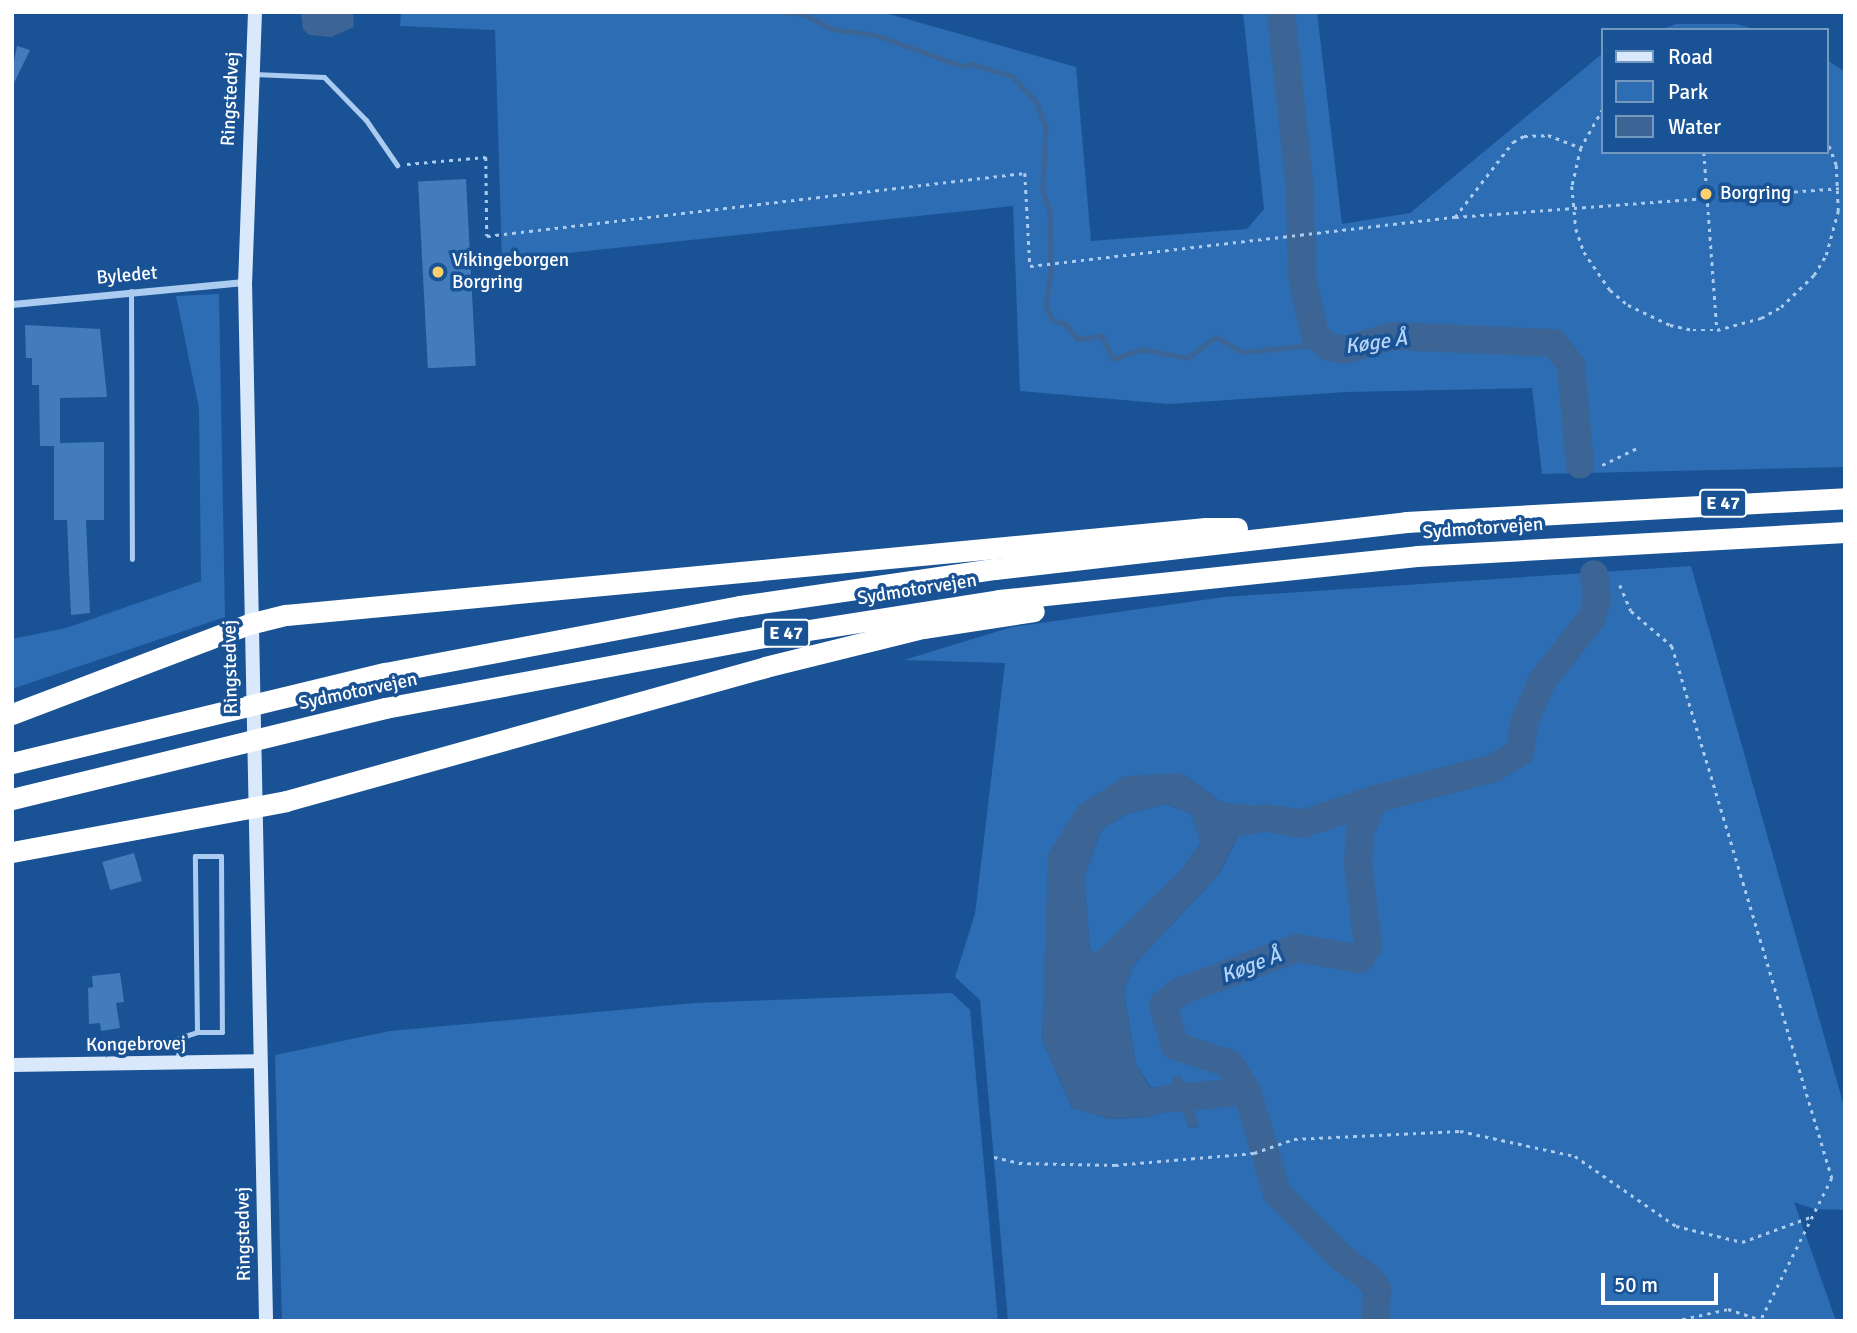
<!DOCTYPE html>
<meta charset="utf-8">
<style>
body{margin:0}
#map{position:relative;width:1857px;height:1333px;overflow:hidden;background:#195395;font-family:Signika,sans-serif}
div>[style]{position:absolute}
[style*='--x']{left:calc(var(--x)*1px);top:calc(var(--y)*1px);width:calc(var(--w)*1px);rotate:calc(var(--a)*1deg)}
.green>*{inset:0;background:#2d6db3}
.water>*{inset:0;background:#3c6595}
.stream>*{height:4.5px;margin:-2.25px;padding:0 2.25px;transform-origin:2.25px;border-radius:2.25px;background:#3c6595}
.river>*{height:28px;margin:-14px;padding:0 14px;transform-origin:14px;border-radius:14px;background:#3c6595}
.building>*{inset:0;background:#427cbc;transform-origin:0 0}
.path>*{height:2.5px;margin-top:-1.25px;transform-origin:0;background:repeating-linear-gradient(90deg,#abccf0 0 3.5px,transparent 0 8.5px)}
.lane>*{height:5px;margin:-2.5px;padding:0 2.5px;transform-origin:2.5px;border-radius:2.5px;background:#abccf0}
.street>*{height:7px;margin:-3.5px;padding:0 3.5px;transform-origin:3.5px;border-radius:3.5px;background:#abccf0}
.secondary>*{height:14px;margin:-7px;padding:0 7px;transform-origin:7px;border-radius:7px;background:#d9e9fb}
.highway>*{height:21px;margin:-10.5px;padding:0 10.5px;transform-origin:10.5px;border-radius:10.5px;background:#fff}
.dots>*{width:19px;height:19px;translate:-50% -50%;box-sizing:border-box;border:4px solid #195395;border-radius:50%}
span{translate:-50% -50%;white-space:nowrap;text-align:center;line-height:1.15;-webkit-text-stroke:7px #195395;paint-order:stroke}
.shield-label span{padding:2px 5px;background:#195395;border:2px solid;border-radius:5px;-webkit-text-stroke-width:0}
.shield-label{font-size:18px;color:#fff;font-weight:700}
.street-label{font-size:19px;color:#fff}
.poi-label{font-size:19px;color:#fff}
.left{translate:0 -50%;text-align:left}
.water-label{font-size:21px;color:#b7d6f7;font-style:italic}
.frame{position:absolute;inset:0;border:14px solid #fff;pointer-events:none}
.legend{position:absolute;left:1601px;top:28px;width:228px;height:126px;box-sizing:border-box;background:#195395;border:2px solid #7598bf;margin:0;padding:9px 12px;list-style:none;font-size:21px;color:#fff}
.legend li{display:flex;align-items:center;gap:14px;height:35px}
.legend b{width:35px;border:2px solid #7598bf}
.scale{position:absolute;left:1601px;top:1273px;width:117px;height:32px;box-sizing:border-box;border:4px solid #fff;border-top:0;padding-left:9px;font-size:21px;line-height:24px;white-space:nowrap;color:#fff;-webkit-text-stroke:5px #195395;paint-order:stroke}
</style>
<div id="map">
<div class="green">
<div style="clip-path:polygon(401px 12px,882px 12px,1076px 67px,1091px 241px,1247px 229px,1264px 209px,1243px 12px,1317px 12px,1342px 224px,1410px 213px,1603px 53px,1603px 152px,1827px 152px,1827px 60px,1845px 72px,1845px 467px,1542px 474px,1532px 388px,1346px 392px,1169px 404px,1020px 391px,1013px 206px,502px 260px,495px 30px,400px 26px)"></div>
<div style="clip-path:polygon(1676px 24px,1736px 24px,1757px 30px,1660px 30px)"></div>
<div style="clip-path:polygon(219px 294px,225px 617px,12px 689px,12px 639px,66px 628px,201px 581px,199px 408px,176px 296px)"></div>
<div style="clip-path:polygon(evenodd,1691px 566px,1845px 1110px,1845px 1210px,1814px 1209px,1794px 1202px,1836px 1321px,1008px 1321px,980px 1000px,955px 977px,975px 914px,1005px 663px,904px 660px,1012px 627px,1224px 597px,1691px 566px,1182px 773px,1223px 803px,1260px 807px,1238px 836px,1219px 874px,1133px 966px,1124px 992px,1136px 1065px,1151px 1088px,1174px 1086px,1204px 1098px,1193px 1105px,1198px 1127px,1189px 1128px,1181px 1105px,1148px 1117px,1111px 1119px,1072px 1108px,1042px 1040px,1046px 966px,1079px 805px,1182px 773px)"></div>
<div style="clip-path:polygon(1166px 804px,1191px 814px,1201px 842px,1183px 868px,1096px 954px,1090px 949px,1084px 877px,1102px 829px,1127px 814px)"></div>
<div style="clip-path:polygon(952px 993px,970px 1010px,998px 1321px,282px 1321px,275px 1055px,390px 1031px,695px 1003px)"></div>
</div>
<div class="water">
<div style="clip-path:polygon(301px 12px,353px 12px,354px 27px,331px 37px,309px 35px,303px 29px)"></div>
<div style="clip-path:polygon(evenodd,1182px 773px,1223px 803px,1260px 806px,1271px 831px,1238px 836px,1219px 874px,1133px 966px,1124px 992px,1136px 1065px,1150px 1088px,1173px 1086px,1171px 1079px,1180px 1075px,1190px 1091px,1205px 1098px,1194px 1105px,1198px 1127px,1189px 1128px,1181px 1105px,1148px 1117px,1111px 1119px,1072px 1108px,1042px 1040px,1048px 854px,1079px 805px,1125px 776px,1182px 773px,1166px 804px,1191px 814px,1201px 842px,1183px 868px,1096px 953px,1090px 949px,1084px 877px,1102px 829px,1127px 814px,1166px 804px)"></div>
</div>
<div class="stream">
<div style="--x:784;--y:12;--w:20;--a:6"></div>
<div style="--x:804;--y:14;--w:32;--a:28"></div>
<div style="--x:832;--y:29;--w:44;--a:7.8"></div>
<div style="--x:876;--y:35;--w:91;--a:19.8"></div>
<div style="--x:962;--y:66;--w:10;--a:-11"></div>
<div style="--x:972;--y:64;--w:42;--a:16.7"></div>
<div style="--x:1012;--y:76;--w:35;--a:46"></div>
<div style="--x:1036;--y:101;--w:28;--a:69"></div>
<div style="--x:1046;--y:127;--w:64;--a:92.7"></div>
<div style="--x:1043;--y:191;--w:21;--a:71"></div>
<div style="--x:1050;--y:211;--w:63;--a:89.1"></div>
<div style="--x:1051;--y:274;--w:32;--a:99"></div>
<div style="--x:1046;--y:306;--w:14;--a:65"></div>
<div style="--x:1052;--y:319;--w:16;--a:22"></div>
<div style="--x:1067;--y:325;--w:17;--a:54"></div>
<div style="--x:1077;--y:339;--w:25;--a:-7"></div>
<div style="--x:1102;--y:336;--w:25;--a:64"></div>
<div style="--x:1113;--y:359;--w:32;--a:-18"></div>
<div style="--x:1143;--y:349;--w:45;--a:11.6"></div>
<div style="--x:1187;--y:358;--w:36;--a:-36"></div>
<div style="--x:1216;--y:337;--w:31;--a:29"></div>
<div style="--x:1243;--y:352;--w:81;--a:-5.6"></div>
</div>
<div class="river">
<div style="--x:1281;--y:12;--w:178;--a:83.9"></div>
<div style="--x:1300;--y:189;--w:88;--a:88.7"></div>
<div style="--x:1302;--y:277;--w:59;--a:77.4"></div>
<div style="--x:1315;--y:335;--w:18;--a:41"></div>
<div style="--x:1329;--y:347;--w:15;--a:11"></div>
<div style="--x:1344;--y:350;--w:52;--a:-15.6"></div>
<div style="--x:1394;--y:336;--w:160;--a:2.5"></div>
<div style="--x:1554;--y:343;--w:28;--a:52"></div>
<div style="--x:1571;--y:365;--w:100;--a:84.9"></div>
<div style="--x:1230;--y:823;--w:36;--a:-8"></div>
<div style="--x:1266;--y:818;--w:36;--a:9"></div>
<div style="--x:1302;--y:824;--w:78;--a:-18.7"></div>
<div style="--x:1166;--y:1099;--w:81;--a:-5.6"></div>
<div style="--x:1375;--y:1321;--w:32;--a:-86"></div>
<div style="--x:1377;--y:1289;--w:14;--a:-126"></div>
<div style="--x:1369;--y:1278;--w:38;--a:-143"></div>
<div style="--x:1339;--y:1255;--w:88;--a:-135"></div>
<div style="--x:1277;--y:1193;--w:106;--a:-106.4"></div>
<div style="--x:1247;--y:1091;--w:32;--a:-122"></div>
<div style="--x:1230;--y:1064;--w:58;--a:-161.9"></div>
<div style="--x:1175;--y:1046;--w:43;--a:-106.3"></div>
<div style="--x:1163;--y:1005;--w:21;--a:-39"></div>
<div style="--x:1179;--y:992;--w:126;--a:-20.4"></div>
<div style="--x:1297;--y:948;--w:64;--a:9.9"></div>
<div style="--x:1360;--y:959;--w:16;--a:-60"></div>
<div style="--x:1368;--y:945;--w:82;--a:-97"></div>
<div style="--x:1358;--y:864;--w:32;--a:-86"></div>
<div style="--x:1360;--y:832;--w:26;--a:-67"></div>
<div style="--x:1370;--y:808;--w:11;--a:-56"></div>
<div style="--x:1376;--y:799;--w:122;--a:-14.7"></div>
<div style="--x:1494;--y:768;--w:31;--a:-32"></div>
<div style="--x:1520;--y:752;--w:29;--a:-82"></div>
<div style="--x:1524;--y:723;--w:46;--a:-66.8"></div>
<div style="--x:1542;--y:681;--w:80;--a:-51.6"></div>
<div style="--x:1592;--y:618;--w:20;--a:-75"></div>
<div style="--x:1597;--y:599;--w:25;--a:-97"></div>
</div>
<div class="building">
<div style="clip-path:polygon(17px 46px,30px 50px,14px 83px,12px 72px)"></div>
<div style="left:466px;top:179px;width:187px;height:48px;rotate:87deg"></div>
<div style="clip-path:polygon(25px 325px,100px 329px,107px 397px,60px 398px,60px 443px,104px 442px,104px 520px,86px 520px,90px 613px,71px 615px,67px 520px,54px 520px,54px 446px,40px 446px,39px 385px,32px 385px,32px 358px,26px 358px)"></div>
<div style="left:134px;top:853px;width:29px;height:33px;rotate:74deg"></div>
<div style="clip-path:polygon(120px 973px,124px 1002px,116px 1003px,120px 1028px,101px 1031px,100px 1023px,89px 1024px,88px 988px,93px 987px,92px 976px)"></div>
</div>
<div class="path">
<div style="--x:1603;--y:109;--w:45;--a:119.4"></div>
<div style="--x:1581;--y:148;--w:39;--a:103"></div>
<div style="--x:1572;--y:186;--w:43;--a:84.7"></div>
<div style="--x:1576;--y:229;--w:24;--a:71"></div>
<div style="--x:1584;--y:252;--w:46;--a:55.6"></div>
<div style="--x:1610;--y:290;--w:23;--a:40"></div>
<div style="--x:1628;--y:305;--w:47;--a:25.5"></div>
<div style="--x:1670;--y:325;--w:24;--a:12"></div>
<div style="--x:1693;--y:330;--w:24;--a:0"></div>
<div style="--x:1717;--y:330;--w:46;--a:-15.3"></div>
<div style="--x:1761;--y:318;--w:23;--a:-29"></div>
<div style="--x:1781;--y:307;--w:46;--a:-44.1"></div>
<div style="--x:1814;--y:275;--w:23;--a:-59"></div>
<div style="--x:1826;--y:255;--w:46;--a:-74.7"></div>
<div style="--x:1838;--y:211;--w:46;--a:-92.5"></div>
<div style="--x:1836;--y:165;--w:26;--a:-111"></div>
<div style="--x:1704;--y:152;--w:178;--a:85.8"></div>
<div style="--x:407;--y:164;--w:79;--a:-5.1"></div>
<div style="--x:486;--y:157;--w:79;--a:89.3"></div>
<div style="--x:487;--y:236;--w:542;--a:-6.68"></div>
<div style="--x:1025;--y:173;--w:93;--a:86.9"></div>
<div style="--x:1030;--y:266;--w:428;--a:-6.6"></div>
<div style="--x:1455;--y:217;--w:385;--a:-4.3"></div>
<div style="--x:1455;--y:217;--w:95;--a:-52.3"></div>
<div style="--x:1513;--y:142;--w:13;--a:-29"></div>
<div style="--x:1524;--y:136;--w:24;--a:-2"></div>
<div style="--x:1548;--y:135;--w:33;--a:21"></div>
<div style="--x:1602;--y:465;--w:41;--a:-25.9"></div>
<div style="--x:1620;--y:585;--w:28;--a:67"></div>
<div style="--x:1631;--y:611;--w:54;--a:40.5"></div>
<div style="--x:1672;--y:646;--w:556;--a:73.26"></div>
<div style="--x:1832;--y:1178;--w:157;--a:116.6"></div>
<div style="--x:994;--y:1157;--w:26;--a:13"></div>
<div style="--x:1019;--y:1163;--w:96;--a:1.2"></div>
<div style="--x:1115;--y:1165;--w:140;--a:-4.9"></div>
<div style="--x:1254;--y:1153;--w:42;--a:-19.3"></div>
<div style="--x:1294;--y:1139;--w:166;--a:-2.8"></div>
<div style="--x:1460;--y:1131;--w:118;--a:12.3"></div>
<div style="--x:1575;--y:1156;--w:123;--a:34.7"></div>
<div style="--x:1676;--y:1226;--w:68;--a:13.6"></div>
<div style="--x:1742;--y:1242;--w:76;--a:-20.1"></div>
<div style="--x:1674;--y:1321;--w:55;--a:-12.5"></div>
<div style="--x:1728;--y:1309;--w:40;--a:18"></div>
</div>
<div class="lane">
<div style="--x:254;--y:74;--w:70;--a:2.5"></div>
<div style="--x:324;--y:77;--w:60;--a:45.7"></div>
<div style="--x:366;--y:120;--w:55;--a:55.4"></div>
<div style="--x:131;--y:291;--w:268;--a:89.8"></div>
<div style="--x:195;--y:856;--w:26;--a:0"></div>
<div style="--x:221;--y:856;--w:176;--a:89.7"></div>
<div style="--x:222;--y:1032;--w:25;--a:180"></div>
<div style="--x:197;--y:1032;--w:176;--a:-90.7"></div>
<div style="--x:178;--y:1061;--w:23;--a:-88"></div>
<div style="--x:179;--y:1038;--w:19;--a:-18"></div>
</div>
<div class="street">
<div style="--x:12;--y:304;--w:233;--a:-5.4"></div>
</div>
<div class="secondary">
<div style="--x:255;--y:12;--w:270;--a:92.1"></div>
<div style="--x:245;--y:282;--w:1039;--a:88.84"></div>
<div style="--x:12;--y:1065;--w:247;--a:-0.9"></div>
</div>
<div class="highway">
<div style="--x:12;--y:714;--w:254;--a:-20.8"></div>
<div style="--x:249;--y:624;--w:38;--a:-14"></div>
<div style="--x:286;--y:615;--w:924;--a:-5.4"></div>
<div style="--x:1206;--y:528;--w:31;--a:0"></div>
<div style="--x:12;--y:763;--w:384;--a:-13.6"></div>
<div style="--x:385;--y:673;--w:361;--a:-10.7"></div>
<div style="--x:740;--y:606;--w:258;--a:-8.3"></div>
<div style="--x:995;--y:569;--w:414;--a:-6.5"></div>
<div style="--x:1406;--y:522;--w:440;--a:-3.1"></div>
<div style="--x:12;--y:799;--w:384;--a:-13.7"></div>
<div style="--x:385;--y:708;--w:386;--a:-10.6"></div>
<div style="--x:764;--y:637;--w:238;--a:-8.9"></div>
<div style="--x:999;--y:600;--w:420;--a:-6"></div>
<div style="--x:1417;--y:556;--w:429;--a:-3.2"></div>
<div style="--x:12;--y:852;--w:279;--a:-10.5"></div>
<div style="--x:286;--y:801;--w:497;--a:-15.6"></div>
<div style="--x:765;--y:667;--w:163;--a:-13.9"></div>
<div style="--x:923;--y:628;--w:112;--a:-8.7"></div>
</div>
<div class="dots">
<div style="left:1706px;top:194px;background:#ffcf6a"></div>
<div style="left:438px;top:272px;background:#ffcf6a"></div>
</div>
<div class="shield-label">
<span style="left:1723px;top:503px">E 47</span>
<span style="left:786px;top:633px">E 47</span>
</div>
<div class="street-label">
<span style="left:231px;top:99px;rotate:-87deg">Ringstedvej</span>
<span style="left:127px;top:276px;rotate:-5deg">Byledet</span>
<span style="left:1483px;top:529px;rotate:-4deg">Sydmotorvejen</span>
<span style="left:917px;top:590px;rotate:-9deg">Sydmotorvejen</span>
<span style="left:231px;top:667px;rotate:-91deg">Ringstedvej</span>
<span style="left:358px;top:692px;rotate:-12deg">Sydmotorvejen</span>
<span style="left:136px;top:1045px;rotate:-1deg">Kongebrovej</span>
<span style="left:244px;top:1234px;rotate:-91deg">Ringstedvej</span>
</div>
<div class="poi-label">
<span class="left" style="left:1720px;top:194px">Borgring</span>
<span class="left" style="left:452px;top:272px">Vikingeborgen<br>Borgring</span>
</div>
<div class="water-label">
<span style="left:1376px;top:342px;rotate:-8deg">Køge Å</span>
<span style="left:1251px;top:965px;rotate:-21deg">Køge Å</span>
</div>
<div class="frame"></div>
<ul class="legend">
<li><b style="height:9px;background:#d9e9fb"></b>Road</li>
<li><b style="height:19px;background:#2d6db3"></b>Park</li>
<li><b style="height:19px;background:#3c6595"></b>Water</li>
</ul>
<div class="scale">50 m</div>
</div>
